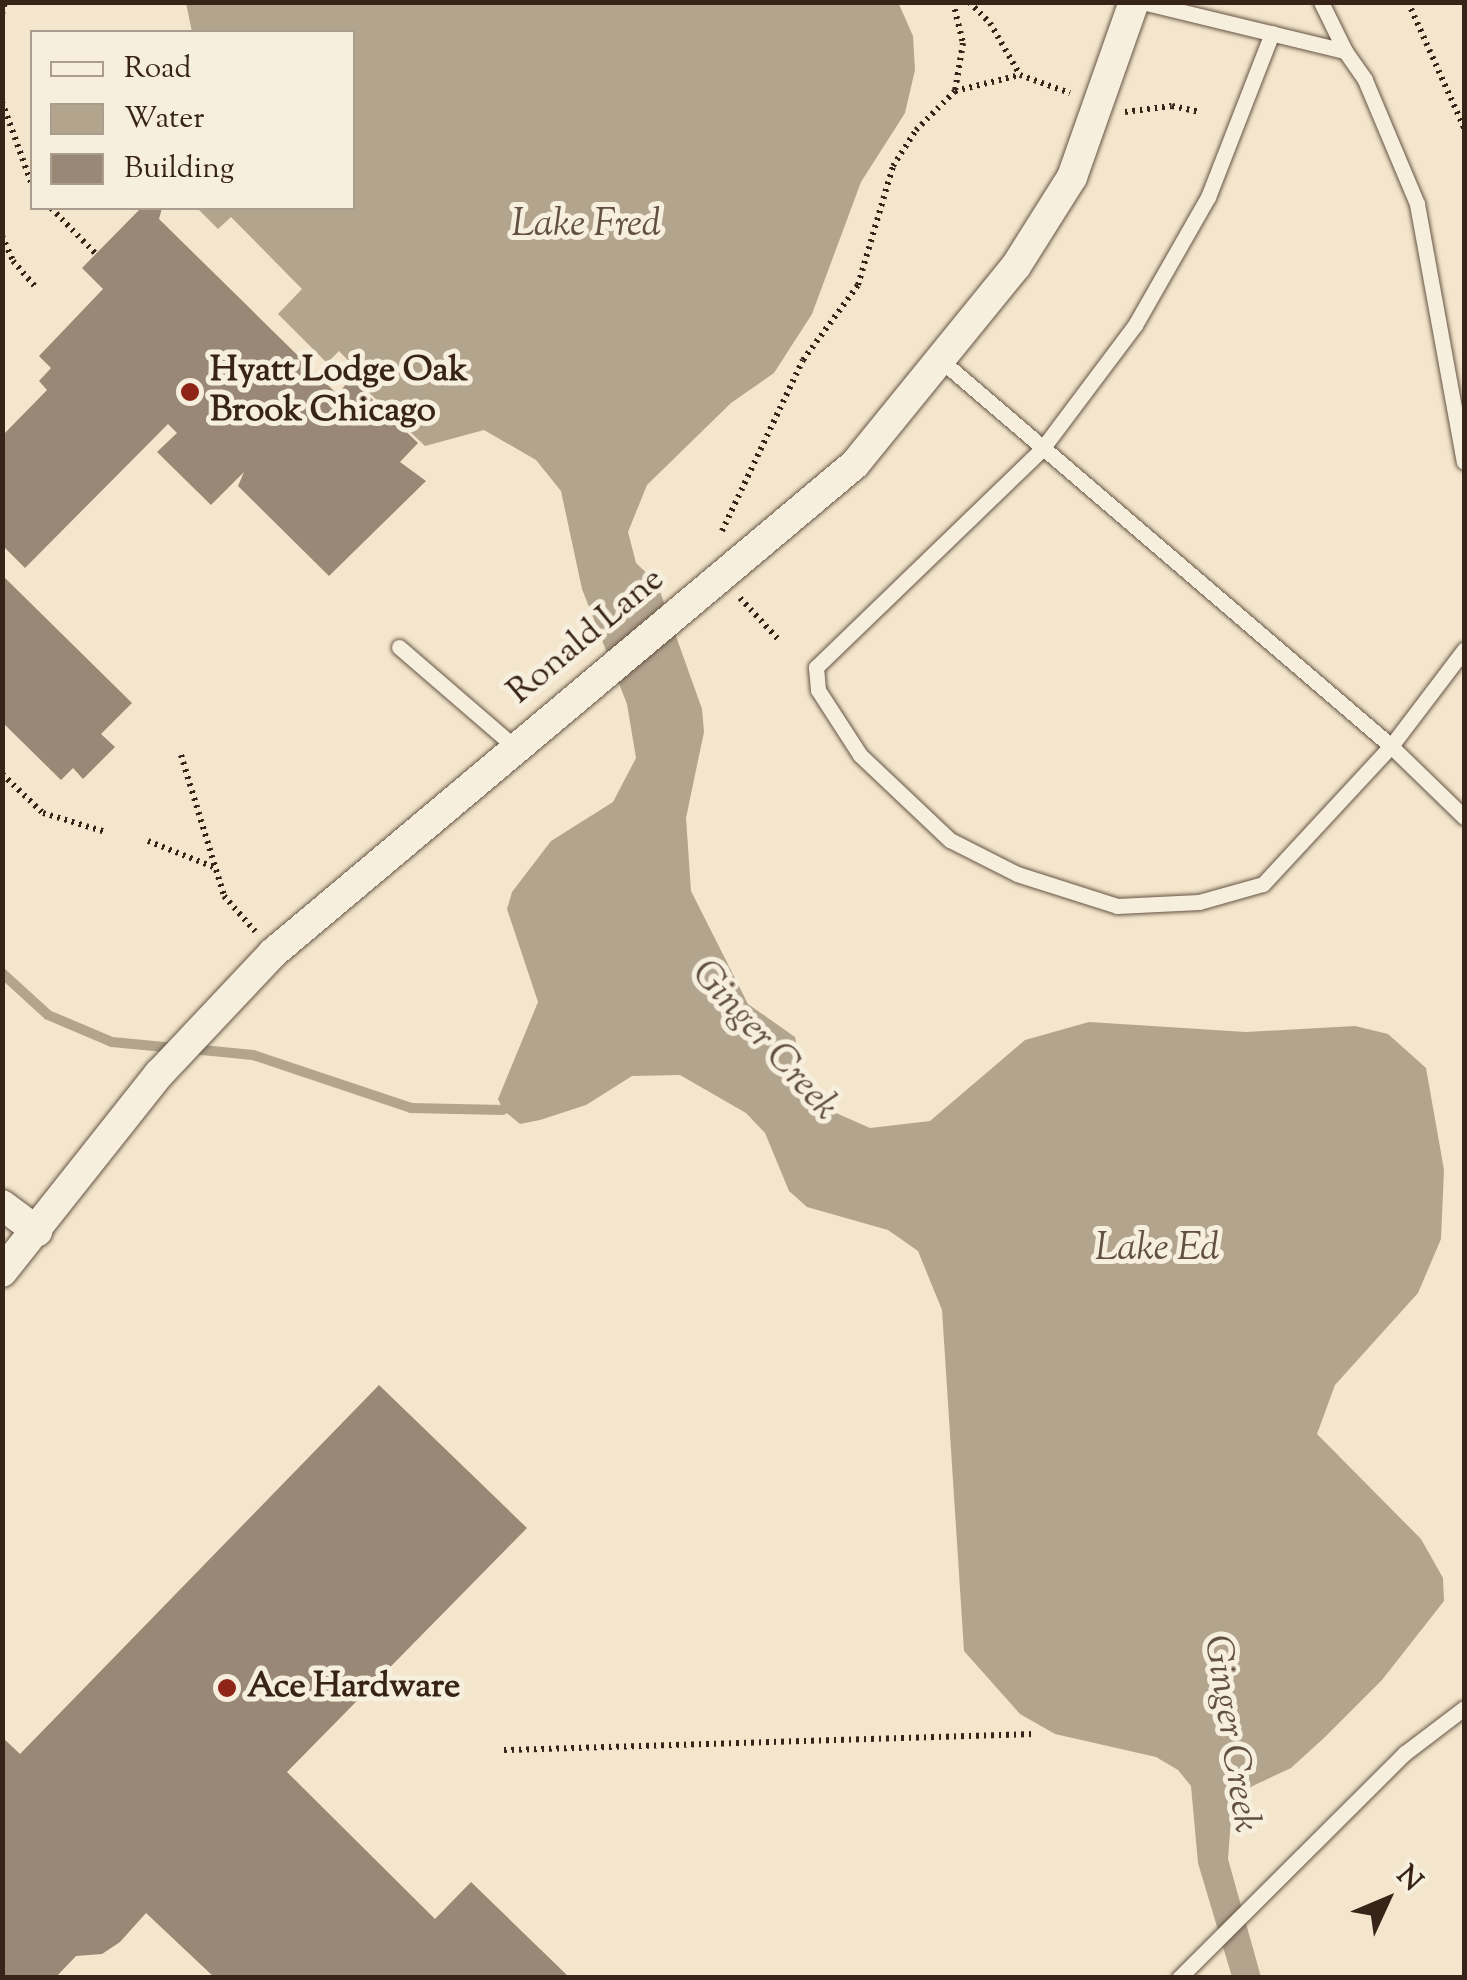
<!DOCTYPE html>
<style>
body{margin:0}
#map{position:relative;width:1467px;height:1980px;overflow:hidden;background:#f3e6cc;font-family:"Sorts Mill Goudy",serif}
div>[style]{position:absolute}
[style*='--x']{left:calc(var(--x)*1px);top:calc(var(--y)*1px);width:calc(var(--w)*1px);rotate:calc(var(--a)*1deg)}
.water>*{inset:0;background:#b3a48e}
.stream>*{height:10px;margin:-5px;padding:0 5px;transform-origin:5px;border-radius:5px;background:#b3a48e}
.building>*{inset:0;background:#998875}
.path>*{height:6px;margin-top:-3px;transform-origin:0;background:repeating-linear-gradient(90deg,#372317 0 2.5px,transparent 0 7.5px)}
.roads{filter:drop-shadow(0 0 2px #665444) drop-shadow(0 0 2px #665444)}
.service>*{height:15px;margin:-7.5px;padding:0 7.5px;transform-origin:7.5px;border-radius:7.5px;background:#f7efde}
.minor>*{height:30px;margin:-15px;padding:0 15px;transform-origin:15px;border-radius:15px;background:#f7efde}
.dots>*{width:28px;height:28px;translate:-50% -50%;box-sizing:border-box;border:5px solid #f7efde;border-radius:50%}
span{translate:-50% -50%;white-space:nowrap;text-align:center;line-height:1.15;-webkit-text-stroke:10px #f7efde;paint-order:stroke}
.poi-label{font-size:35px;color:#372317;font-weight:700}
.left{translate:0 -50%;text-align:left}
.street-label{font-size:35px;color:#372317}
.water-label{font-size:38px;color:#625041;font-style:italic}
.frame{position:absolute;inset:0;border:5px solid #372317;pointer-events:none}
.legend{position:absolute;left:30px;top:30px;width:325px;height:180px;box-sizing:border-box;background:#f7efde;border:2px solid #aa9d8e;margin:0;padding:12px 18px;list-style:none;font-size:30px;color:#372317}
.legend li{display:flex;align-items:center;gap:20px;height:50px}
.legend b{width:50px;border:2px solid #aa9d8e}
.north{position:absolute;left:1337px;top:1850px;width:100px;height:100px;-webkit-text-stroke:8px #f7efde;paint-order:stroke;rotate:46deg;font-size:28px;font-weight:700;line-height:40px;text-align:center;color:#372317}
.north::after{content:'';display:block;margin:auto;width:35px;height:45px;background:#372317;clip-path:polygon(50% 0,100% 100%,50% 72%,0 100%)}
</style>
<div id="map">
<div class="water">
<div style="clip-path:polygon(898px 2px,913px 36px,915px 70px,905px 113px,861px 182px,812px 314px,774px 373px,731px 403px,647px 485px,628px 532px,636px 563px,657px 583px,702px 709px,704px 732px,686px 818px,691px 891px,748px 1004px,795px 1037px,801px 1066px,827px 1109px,870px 1128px,930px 1121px,1025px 1040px,1089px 1022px,1246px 1032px,1355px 1026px,1388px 1034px,1426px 1068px,1444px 1170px,1441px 1239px,1418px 1293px,1335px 1385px,1317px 1434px,1421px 1539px,1443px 1578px,1444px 1601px,1382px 1680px,1325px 1737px,1291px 1768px,1242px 1791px,1232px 1806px,1228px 1859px,1261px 1977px,1232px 1977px,1198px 1863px,1191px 1786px,1178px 1770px,1156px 1757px,1055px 1734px,1020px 1714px,964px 1651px,942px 1310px,918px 1251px,888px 1230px,807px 1207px,789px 1191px,765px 1133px,746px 1113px,680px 1075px,632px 1076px,586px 1105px,540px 1120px,520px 1124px,503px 1110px,498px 1099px,538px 1002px,507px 909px,512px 892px,551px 841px,613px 802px,636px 758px,627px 704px,582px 589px,561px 491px,536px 460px,484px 430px,425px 446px,358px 382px,363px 376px,339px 351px,327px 363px,278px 314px,302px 289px,231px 217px,218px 229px,197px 208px,352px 208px,352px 32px,192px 32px,186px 3px)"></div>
</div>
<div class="stream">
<div style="--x:2;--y:973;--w:62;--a:42.4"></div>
<div style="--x:48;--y:1015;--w:69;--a:22.9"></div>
<div style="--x:112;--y:1042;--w:63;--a:5.4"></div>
<div style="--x:192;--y:1049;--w:61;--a:5.6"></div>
<div style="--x:253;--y:1055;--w:167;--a:18.5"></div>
<div style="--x:411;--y:1108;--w:92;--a:1.2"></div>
</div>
<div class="building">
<div style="clip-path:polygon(141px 208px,162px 208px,159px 219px,337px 394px,351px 379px,418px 443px,400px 462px,426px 481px,329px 576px,238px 486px,244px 472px,211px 505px,157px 452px,177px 433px,168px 424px,25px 568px,2px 545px,2px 436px,47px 390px,39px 381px,51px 368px,39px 356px,103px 289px,82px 268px)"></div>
<div style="clip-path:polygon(2px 575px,132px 703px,101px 734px,115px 747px,83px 779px,73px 768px,61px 780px,2px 722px)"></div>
<div style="clip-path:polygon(379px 1385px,527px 1528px,287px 1772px,435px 1919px,471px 1882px,570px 1978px,215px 1978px,146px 1913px,120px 1942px,102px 1954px,76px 1956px,55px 1978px,2px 1978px,2px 1737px,20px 1754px)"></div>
</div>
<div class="path">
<div style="--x:953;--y:2;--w:42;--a:76.3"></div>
<div style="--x:963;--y:43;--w:49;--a:99.5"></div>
<div style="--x:969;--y:2;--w:30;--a:45"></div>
<div style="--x:990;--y:23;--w:60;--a:60"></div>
<div style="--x:1408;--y:2;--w:138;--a:66"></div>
<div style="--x:2;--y:14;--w:12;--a:-76"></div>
<div style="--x:2;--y:102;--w:88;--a:70.1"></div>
<div style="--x:1125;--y:112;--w:47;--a:-7.3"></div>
<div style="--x:1172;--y:106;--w:29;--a:12"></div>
<div style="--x:51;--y:208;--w:64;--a:45.6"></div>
<div style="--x:2;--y:236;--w:27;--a:66"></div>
<div style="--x:13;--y:261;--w:35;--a:49"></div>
<div style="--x:722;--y:531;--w:189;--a:-64.7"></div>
<div style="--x:803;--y:360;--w:93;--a:-53.7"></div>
<div style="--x:858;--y:285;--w:124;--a:-73.6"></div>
<div style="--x:893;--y:166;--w:43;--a:-57.4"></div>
<div style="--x:916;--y:130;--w:55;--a:-45"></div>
<div style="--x:955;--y:91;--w:67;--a:-13.8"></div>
<div style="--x:1020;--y:75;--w:53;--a:19.8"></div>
<div style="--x:740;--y:598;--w:56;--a:47.2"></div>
<div style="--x:181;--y:755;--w:147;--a:73"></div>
<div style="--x:224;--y:896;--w:47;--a:48.5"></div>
<div style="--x:2;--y:774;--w:57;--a:43.6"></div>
<div style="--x:43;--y:813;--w:66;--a:16.8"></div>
<div style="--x:148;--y:841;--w:73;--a:21.7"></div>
<div style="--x:504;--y:1750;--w:531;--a:-1.73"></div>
</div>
<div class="roads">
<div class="service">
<div style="--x:1142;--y:2;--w:209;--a:13.6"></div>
<div style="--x:1345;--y:51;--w:35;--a:55"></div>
<div style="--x:1365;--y:80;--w:134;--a:67.2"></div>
<div style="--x:1417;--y:204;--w:262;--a:79.7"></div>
<div style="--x:1321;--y:2;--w:55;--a:63.9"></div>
<div style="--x:1272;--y:33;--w:176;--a:111.3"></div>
<div style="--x:1208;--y:197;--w:147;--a:119.7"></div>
<div style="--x:1135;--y:325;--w:156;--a:126.9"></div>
<div style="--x:1041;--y:450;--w:313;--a:136"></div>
<div style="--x:816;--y:667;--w:23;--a:85"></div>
<div style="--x:818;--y:690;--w:77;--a:57.1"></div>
<div style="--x:860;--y:755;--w:124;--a:43.4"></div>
<div style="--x:950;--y:840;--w:75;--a:26.9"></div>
<div style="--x:1017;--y:874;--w:105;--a:17.7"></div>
<div style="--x:1117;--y:906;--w:82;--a:-2.8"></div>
<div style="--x:1199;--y:902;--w:66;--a:-15.7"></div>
<div style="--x:1263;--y:884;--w:188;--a:-47.2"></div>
<div style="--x:1391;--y:746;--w:121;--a:-52.8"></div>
<div style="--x:943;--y:362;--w:590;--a:40.6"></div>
<div style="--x:1391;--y:746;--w:102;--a:44.2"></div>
<div style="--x:399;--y:647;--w:153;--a:40.8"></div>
<div style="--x:1179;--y:1978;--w:319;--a:-44.9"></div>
<div style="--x:1405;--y:1753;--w:74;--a:-37.3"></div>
</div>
<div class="minor">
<div style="--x:2;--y:1205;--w:44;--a:36.6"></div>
<div style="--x:2;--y:1272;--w:254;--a:-51.6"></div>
<div style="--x:160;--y:1073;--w:165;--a:-46.7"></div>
<div style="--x:273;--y:953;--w:760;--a:-40.04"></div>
<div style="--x:855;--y:464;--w:255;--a:-50.9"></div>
<div style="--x:1016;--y:266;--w:105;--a:-57.8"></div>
<div style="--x:1072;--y:177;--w:186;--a:-70.5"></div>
</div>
</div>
<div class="dots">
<div style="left:190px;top:392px;background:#8f2418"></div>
<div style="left:227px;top:1688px;background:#8f2418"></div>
</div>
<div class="poi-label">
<span class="left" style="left:210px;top:392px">Hyatt Lodge Oak<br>Brook Chicago</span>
<span class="left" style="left:247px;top:1688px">Ace Hardware</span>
</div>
<div class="street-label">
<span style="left:587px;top:637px;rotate:-40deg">Ronald Lane</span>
</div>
<div class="water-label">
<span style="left:586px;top:227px">Lake Fred</span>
<span style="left:763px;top:1042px;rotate:48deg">Ginger Creek</span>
<span style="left:1157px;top:1251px">Lake Ed</span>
<span style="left:1229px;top:1734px;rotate:81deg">Ginger Creek</span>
</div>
<div class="frame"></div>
<ul class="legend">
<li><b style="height:12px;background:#f7efde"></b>Road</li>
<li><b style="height:28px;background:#b3a48e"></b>Water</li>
<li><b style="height:28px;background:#998875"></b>Building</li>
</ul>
<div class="north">N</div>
</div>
